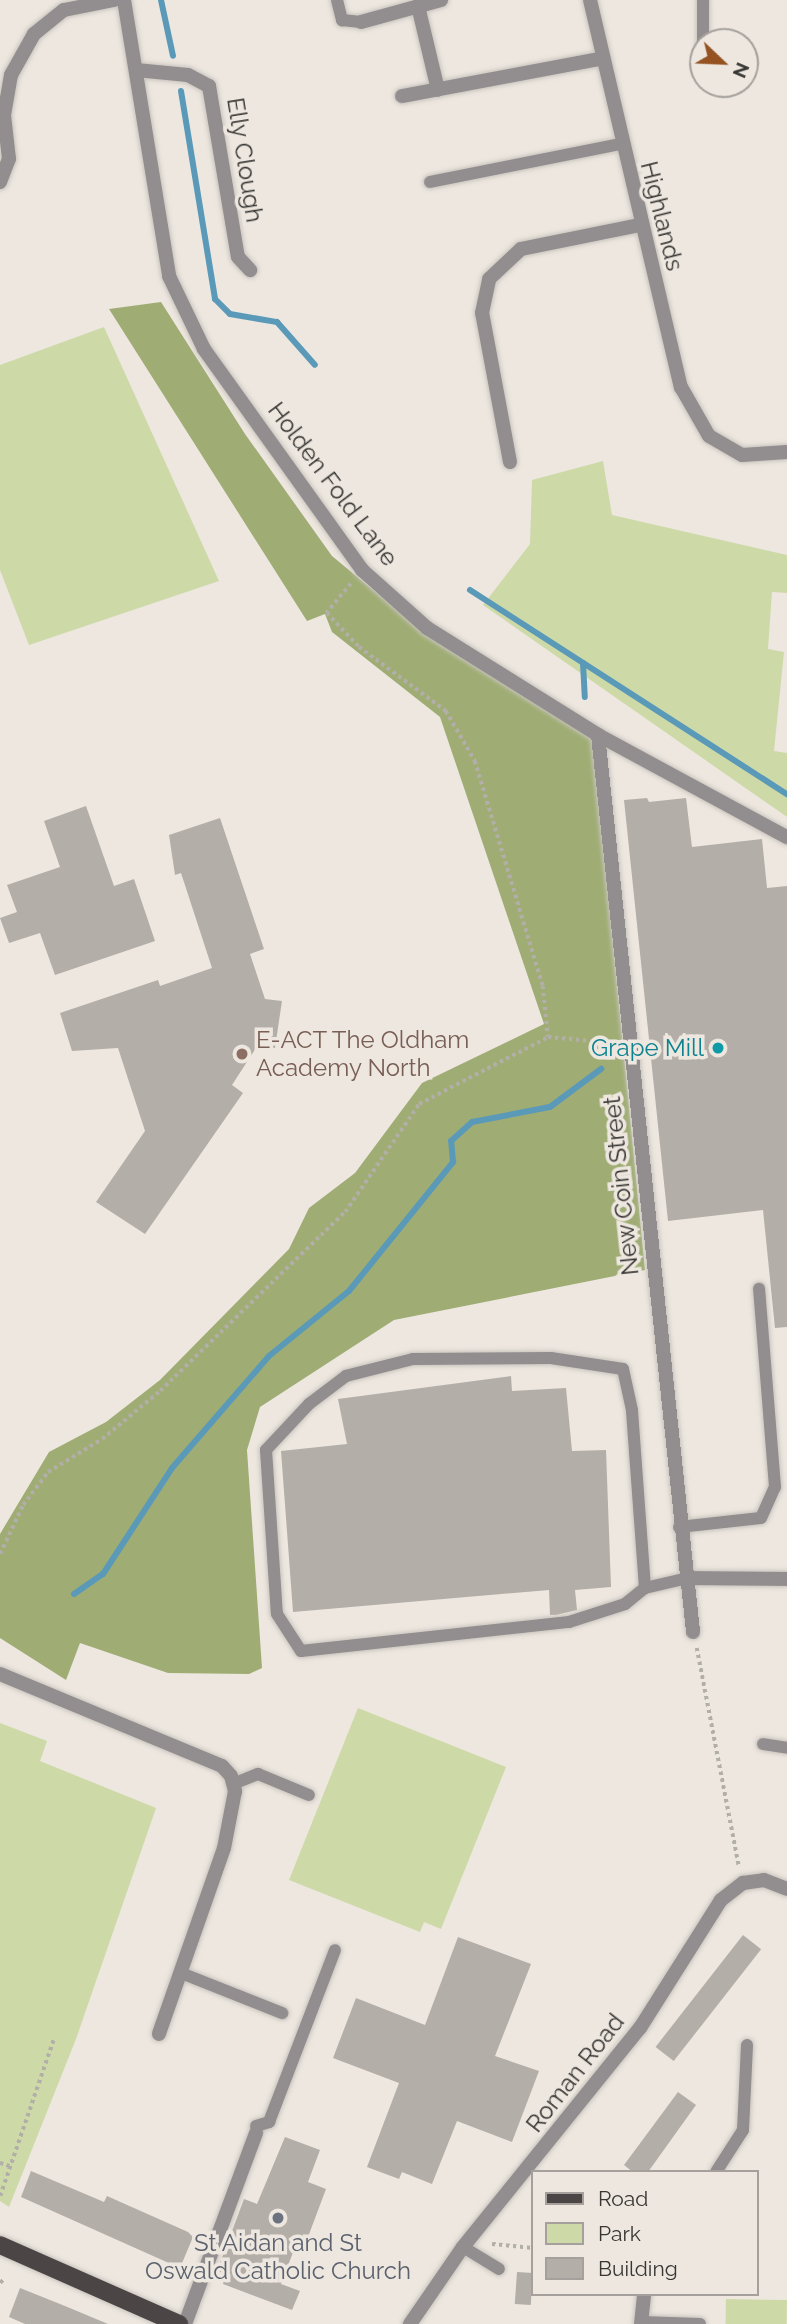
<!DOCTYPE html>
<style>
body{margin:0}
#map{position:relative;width:787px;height:2324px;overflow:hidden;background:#ede7e0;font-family:Raleway,sans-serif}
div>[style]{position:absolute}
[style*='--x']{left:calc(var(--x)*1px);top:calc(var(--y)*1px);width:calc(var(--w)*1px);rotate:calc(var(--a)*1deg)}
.green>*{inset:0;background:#cddaa7;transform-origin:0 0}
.forest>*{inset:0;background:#9fad74}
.stream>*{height:6px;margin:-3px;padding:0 3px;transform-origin:3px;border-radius:3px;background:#5a9ab8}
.building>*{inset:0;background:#b3aea7;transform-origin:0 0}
.path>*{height:3.5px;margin-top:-1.75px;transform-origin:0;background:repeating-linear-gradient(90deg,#b2aea8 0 3.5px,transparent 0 7px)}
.roads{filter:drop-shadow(0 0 2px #c9c4bd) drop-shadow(0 0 2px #c9c4bd)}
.service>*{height:12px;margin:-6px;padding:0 6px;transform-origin:6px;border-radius:6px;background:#928d8e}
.minor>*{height:14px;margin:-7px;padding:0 7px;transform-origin:7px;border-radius:7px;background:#928d8e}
.primary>*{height:18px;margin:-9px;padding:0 9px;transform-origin:9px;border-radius:9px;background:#4c4546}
.dots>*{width:19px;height:19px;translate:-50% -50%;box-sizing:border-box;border:4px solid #ede7e0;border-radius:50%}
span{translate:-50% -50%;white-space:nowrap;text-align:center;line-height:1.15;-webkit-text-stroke:7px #ede7e0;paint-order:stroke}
.street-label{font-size:24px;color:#383633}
.education-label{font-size:24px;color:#785e54}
.left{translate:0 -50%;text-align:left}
.culture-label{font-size:24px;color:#0d838f}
.right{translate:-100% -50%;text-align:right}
.worship-label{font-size:24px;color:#5b616d}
.legend{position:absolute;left:531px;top:2170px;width:228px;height:126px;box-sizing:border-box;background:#ede7e0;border:2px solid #a5a09b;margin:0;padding:9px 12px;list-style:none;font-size:21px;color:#383633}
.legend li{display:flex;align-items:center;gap:14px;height:35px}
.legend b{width:35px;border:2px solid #a5a09b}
.north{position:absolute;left:689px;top:28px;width:70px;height:70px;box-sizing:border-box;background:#ede7e0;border:2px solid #a5a09b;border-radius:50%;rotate:113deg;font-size:19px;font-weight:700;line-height:28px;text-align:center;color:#383633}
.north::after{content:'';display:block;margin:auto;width:24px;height:32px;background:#955322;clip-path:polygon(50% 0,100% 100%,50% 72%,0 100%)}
</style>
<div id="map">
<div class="green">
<div style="clip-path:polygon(104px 327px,219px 581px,29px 645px,0 570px,0 365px)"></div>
<div style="clip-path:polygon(603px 461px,612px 515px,787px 555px,787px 593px,772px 592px,768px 649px,784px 652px,774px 751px,787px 753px,787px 817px,483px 605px,530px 544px,532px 480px)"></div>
<div style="clip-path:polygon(358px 1708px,506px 1767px,441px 1929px,424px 1922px,420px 1932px,289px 1880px)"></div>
<div style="clip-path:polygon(0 1723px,47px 1741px,40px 1761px,156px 1808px,76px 2039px,9px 2207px,0 2201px)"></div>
<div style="left:726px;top:2299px;width:61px;height:25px;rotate:1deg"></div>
</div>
<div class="forest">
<div style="clip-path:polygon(161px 302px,245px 434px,332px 556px,436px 642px,593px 739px,645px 1270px,394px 1320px,260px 1407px,247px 1450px,262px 1668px,249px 1674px,168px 1673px,80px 1643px,66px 1680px,0 1638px,0 1534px,49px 1452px,106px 1422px,160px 1380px,289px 1249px,309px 1208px,355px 1173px,422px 1083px,544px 1024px,440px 717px,332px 632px,325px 614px,307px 621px,109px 309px)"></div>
</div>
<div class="stream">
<div style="--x:161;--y:0;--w:57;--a:77.9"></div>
<div style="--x:181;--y:91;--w:211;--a:80.7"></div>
<div style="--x:215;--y:299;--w:21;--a:45"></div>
<div style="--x:230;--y:314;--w:48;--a:9.7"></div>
<div style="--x:277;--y:322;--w:57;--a:48.5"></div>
<div style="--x:470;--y:590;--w:377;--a:32.8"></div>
<div style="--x:583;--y:663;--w:34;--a:87"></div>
<div style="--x:74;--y:1594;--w:35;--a:-35"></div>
<div style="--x:103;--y:1574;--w:126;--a:-56.9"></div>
<div style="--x:172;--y:1468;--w:148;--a:-49.1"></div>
<div style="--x:269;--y:1356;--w:103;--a:-39.1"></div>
<div style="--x:349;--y:1291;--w:166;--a:-51.1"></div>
<div style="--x:453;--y:1162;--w:21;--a:-95"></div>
<div style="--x:451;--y:1141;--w:28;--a:-42"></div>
<div style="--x:472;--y:1122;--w:79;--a:-10.9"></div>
<div style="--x:550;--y:1107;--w:64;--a:-36.7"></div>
</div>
<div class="building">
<div style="clip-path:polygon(647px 798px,649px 802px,686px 798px,692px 847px,762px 839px,767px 888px,787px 886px,787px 1327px,775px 1328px,763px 1210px,668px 1221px,624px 800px)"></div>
<div style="clip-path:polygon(86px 806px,114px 886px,134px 879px,155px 941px,55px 975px,40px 933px,9px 943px,0 918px,17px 912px,7px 885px,60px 867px,44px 821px)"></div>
<div style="clip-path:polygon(220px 818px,264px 949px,250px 954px,265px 999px,282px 1001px,275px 1048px,258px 1045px,232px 1085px,243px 1093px,145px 1234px,96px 1202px,145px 1131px,118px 1048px,72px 1051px,60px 1013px,158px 980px,160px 986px,212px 968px,181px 873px,175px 875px,169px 835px)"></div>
<div style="clip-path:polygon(511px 1376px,512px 1391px,566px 1388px,572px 1451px,606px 1450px,611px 1587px,575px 1590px,577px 1610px,556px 1615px,550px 1615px,549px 1590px,293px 1612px,281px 1451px,347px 1444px,338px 1399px)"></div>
<div style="left:743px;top:1935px;width:23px;height:142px;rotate:38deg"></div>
<div style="clip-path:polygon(458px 1937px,531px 1964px,495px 2056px,539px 2071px,512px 2142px,457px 2121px,432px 2184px,402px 2172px,399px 2179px,367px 2167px,399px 2083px,333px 2058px,356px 1998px,425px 2025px)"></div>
<div style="clip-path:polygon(678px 2092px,696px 2105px,648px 2172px,633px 2172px,624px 2165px)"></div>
<div style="clip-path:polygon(285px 2137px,320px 2150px,308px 2182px,326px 2189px,305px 2245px,297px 2242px,281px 2284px,300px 2291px,292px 2310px,223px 2284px,226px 2274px,217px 2271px,244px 2199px,257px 2204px)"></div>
<div style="clip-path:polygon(31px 2171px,104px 2202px,107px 2196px,188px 2232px,193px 2237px,180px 2268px,21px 2197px)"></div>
<div style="left:517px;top:2272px;width:16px;height:32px;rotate:4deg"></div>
<div style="clip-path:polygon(20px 2288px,65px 2306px,108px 2324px,25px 2324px,9px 2317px)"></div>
</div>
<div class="path">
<div style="--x:351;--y:584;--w:38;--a:130"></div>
<div style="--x:327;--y:613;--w:47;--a:46.7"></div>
<div style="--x:359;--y:647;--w:108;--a:36.3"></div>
<div style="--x:446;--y:711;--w:58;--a:59.9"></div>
<div style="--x:475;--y:761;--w:235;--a:73.2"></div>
<div style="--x:543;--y:986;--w:51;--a:84.4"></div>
<div style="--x:0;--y:1554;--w:54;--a:-64.9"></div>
<div style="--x:23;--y:1505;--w:41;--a:-52.9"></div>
<div style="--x:48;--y:1472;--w:63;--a:-31.4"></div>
<div style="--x:102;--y:1439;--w:75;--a:-39.6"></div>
<div style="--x:160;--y:1391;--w:257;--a:-44.1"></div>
<div style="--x:345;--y:1212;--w:131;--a:-55.6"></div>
<div style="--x:419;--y:1104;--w:145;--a:-27.4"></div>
<div style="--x:548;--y:1037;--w:66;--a:5.2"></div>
<div style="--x:697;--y:1648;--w:223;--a:79.1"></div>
<div style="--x:0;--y:2163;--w:10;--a:17"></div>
<div style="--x:0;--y:2196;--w:167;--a:-71.1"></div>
<div style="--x:492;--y:2244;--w:41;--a:5.6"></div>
<div style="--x:0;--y:2283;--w:6;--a:-45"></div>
</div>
<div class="roads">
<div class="service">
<div style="--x:337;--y:0;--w:21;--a:76"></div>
<div style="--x:342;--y:20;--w:19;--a:6"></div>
<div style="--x:703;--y:0;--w:56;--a:90"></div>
<div style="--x:430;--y:182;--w:195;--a:-11.3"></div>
<div style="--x:679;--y:1527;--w:82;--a:-6.3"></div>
<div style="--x:761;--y:1518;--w:34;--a:-66"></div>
<div style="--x:775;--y:1487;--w:199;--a:-94.6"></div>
<div style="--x:645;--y:1588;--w:178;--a:-94.2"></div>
<div style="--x:632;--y:1410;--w:42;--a:-102.4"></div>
<div style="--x:623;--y:1369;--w:73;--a:-171.3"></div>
<div style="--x:551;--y:1358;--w:138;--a:179.6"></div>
<div style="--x:413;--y:1359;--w:69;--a:165.8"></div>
<div style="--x:346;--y:1376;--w:46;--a:142.9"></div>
<div style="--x:309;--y:1404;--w:63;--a:133.1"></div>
<div style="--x:266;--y:1450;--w:164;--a:86.2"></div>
<div style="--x:277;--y:1614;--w:44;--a:57"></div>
<div style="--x:301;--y:1651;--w:270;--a:-6.2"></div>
<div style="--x:569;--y:1622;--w:59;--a:-17.8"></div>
<div style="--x:625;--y:1604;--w:26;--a:-39"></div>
<div style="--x:645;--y:1588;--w:44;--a:-13.1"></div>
<div style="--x:763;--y:1744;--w:24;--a:9"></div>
<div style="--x:233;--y:1784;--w:27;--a:-22"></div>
<div style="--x:258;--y:1774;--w:55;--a:22.4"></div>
<div style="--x:181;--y:1973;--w:109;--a:21.6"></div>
<div style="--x:256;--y:2126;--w:14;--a:-17"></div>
<div style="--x:269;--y:2122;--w:184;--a:-69"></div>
<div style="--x:716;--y:2172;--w:50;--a:-57.3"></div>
<div style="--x:743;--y:2130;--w:85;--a:-87.3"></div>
<div style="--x:463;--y:2247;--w:42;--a:31.4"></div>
<div style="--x:641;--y:2322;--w:59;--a:1.9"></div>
</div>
<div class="minor">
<div style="--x:124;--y:0;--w:280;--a:80.7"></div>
<div style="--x:169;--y:276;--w:81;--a:64.4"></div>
<div style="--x:204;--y:349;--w:272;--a:54.4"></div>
<div style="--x:362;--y:570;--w:87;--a:41.7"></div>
<div style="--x:427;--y:628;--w:202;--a:32"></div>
<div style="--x:598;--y:735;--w:215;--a:28.4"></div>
<div style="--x:590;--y:0;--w:398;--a:76.8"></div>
<div style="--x:681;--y:387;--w:56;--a:60.3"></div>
<div style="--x:709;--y:436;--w:38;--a:30"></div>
<div style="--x:742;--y:455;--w:45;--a:-3.8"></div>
<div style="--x:418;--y:6;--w:86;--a:76.6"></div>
<div style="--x:361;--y:22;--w:83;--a:-15.4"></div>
<div style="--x:136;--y:70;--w:52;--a:5.5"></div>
<div style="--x:188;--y:75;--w:24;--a:28"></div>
<div style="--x:209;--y:86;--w:173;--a:80.4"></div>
<div style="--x:238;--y:257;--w:18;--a:47"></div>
<div style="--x:402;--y:96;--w:201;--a:-10.6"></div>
<div style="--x:0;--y:182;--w:25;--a:-69"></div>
<div style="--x:9;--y:159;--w:44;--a:-96.5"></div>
<div style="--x:4;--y:115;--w:41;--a:-80.1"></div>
<div style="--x:11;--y:75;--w:47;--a:-60.7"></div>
<div style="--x:34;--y:34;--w:38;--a:-39"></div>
<div style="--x:64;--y:10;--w:51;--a:-11.3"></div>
<div style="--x:510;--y:462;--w:152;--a:-100.6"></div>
<div style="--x:482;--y:313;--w:35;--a:-78"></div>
<div style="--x:489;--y:279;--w:44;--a:-43.2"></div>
<div style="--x:521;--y:249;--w:121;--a:-11.4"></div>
<div style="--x:598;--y:735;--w:902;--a:83.95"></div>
<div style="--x:688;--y:1578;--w:99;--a:0.6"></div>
<div style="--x:0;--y:1674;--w:240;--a:22.5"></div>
<div style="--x:222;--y:1766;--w:13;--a:48"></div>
<div style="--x:231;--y:1776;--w:16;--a:75"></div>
<div style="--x:235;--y:1791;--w:58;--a:100.9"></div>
<div style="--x:224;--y:1848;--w:197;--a:109.3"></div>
<div style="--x:185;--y:2324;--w:204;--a:-69.6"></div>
<div style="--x:410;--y:2324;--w:93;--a:-55.5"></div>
<div style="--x:463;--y:2247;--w:282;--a:-51.1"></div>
<div style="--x:640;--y:2028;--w:151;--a:-57.7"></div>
<div style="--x:721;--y:1900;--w:28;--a:-38"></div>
<div style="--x:743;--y:1883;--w:21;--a:-8"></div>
<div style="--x:764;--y:1880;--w:25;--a:21"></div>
<div style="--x:641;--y:2324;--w:30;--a:-84"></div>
</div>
<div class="primary">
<div style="--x:0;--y:2245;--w:196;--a:23.8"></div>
</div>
</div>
<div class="dots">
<div style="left:718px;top:1048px;background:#0f9aa8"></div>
<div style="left:242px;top:1054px;background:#8d6e63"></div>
<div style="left:278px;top:2218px;background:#6b7280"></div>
</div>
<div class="street-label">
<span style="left:245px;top:160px;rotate:81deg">Elly Clough</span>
<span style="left:662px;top:216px;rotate:76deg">Highlands</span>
<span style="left:333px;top:484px;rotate:53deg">Holden Fold Lane</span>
<span style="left:621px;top:1186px;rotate:-96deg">New Coin Street</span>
<span style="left:575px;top:2073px;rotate:-52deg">Roman Road</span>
</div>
<div class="education-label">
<span class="left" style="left:256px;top:1054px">E-ACT The Oldham<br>Academy North</span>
</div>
<div class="culture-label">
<span class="right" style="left:704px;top:1048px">Grape Mill</span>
</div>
<div class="worship-label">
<span style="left:278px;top:2257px">St Aidan and St<br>Oswald Catholic Church</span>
</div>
<ul class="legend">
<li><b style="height:9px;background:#4c4546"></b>Road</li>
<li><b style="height:19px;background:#cddaa7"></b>Park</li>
<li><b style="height:19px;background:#b3aea7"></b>Building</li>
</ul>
<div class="north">N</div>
</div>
